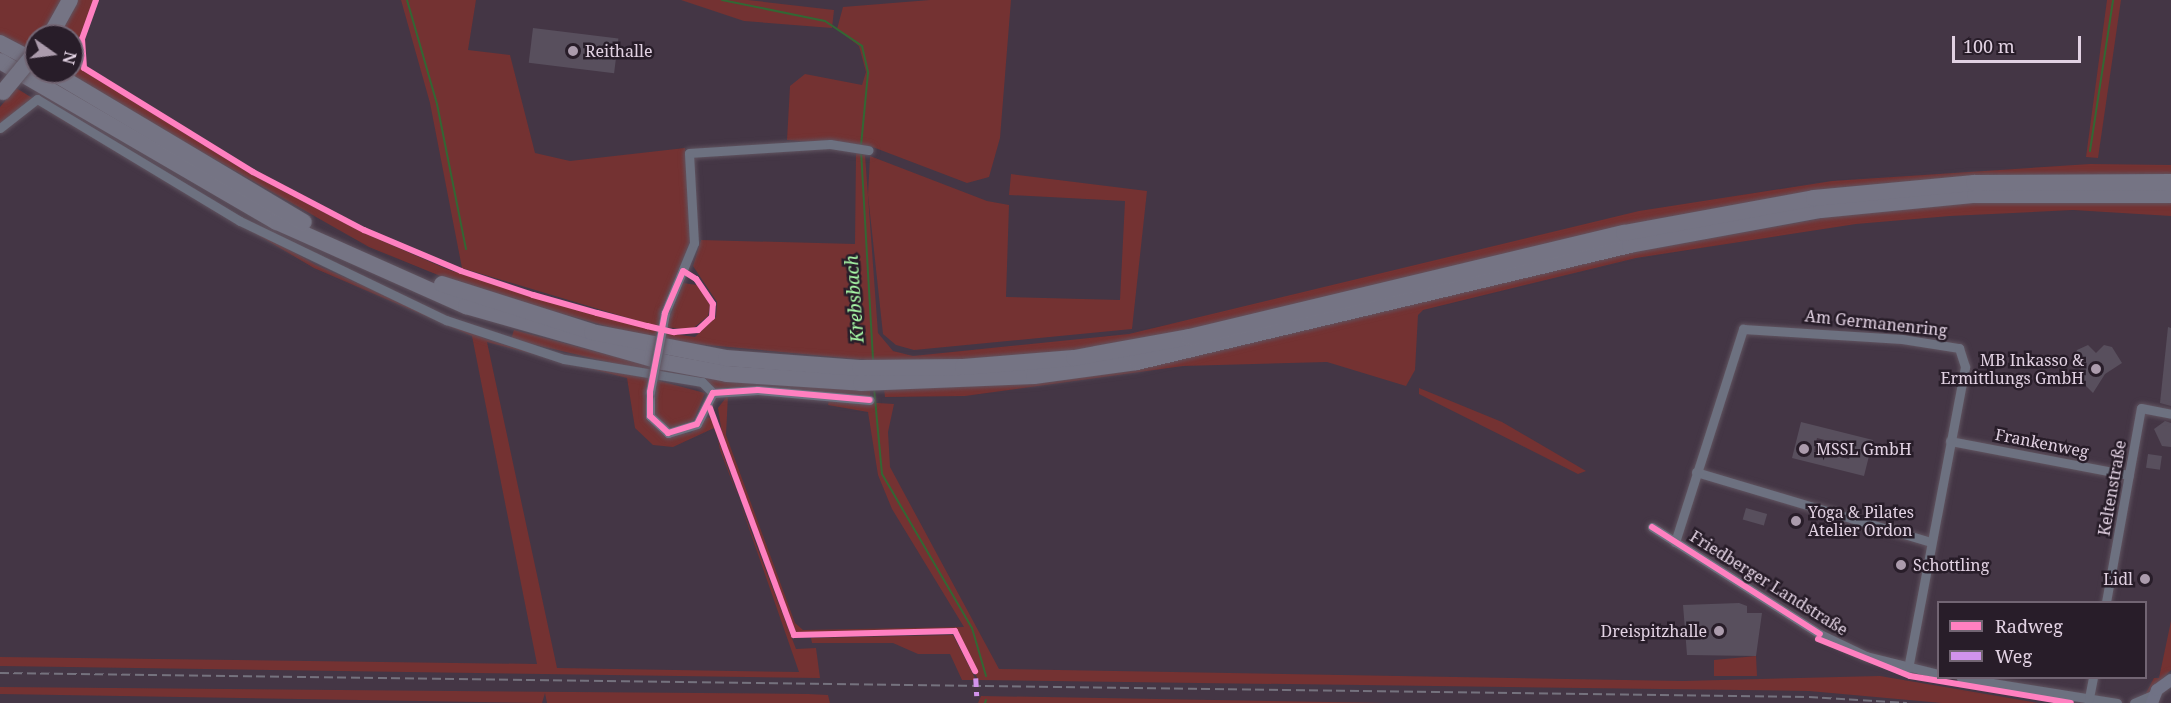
<!DOCTYPE html>
<meta charset="utf-8">
<style>
body{margin:0}
#map{position:relative;width:2171px;height:703px;overflow:hidden;background:#443645;font-family:"Noto Serif",serif}
div>[style]{position:absolute}
[style*='--x']{left:calc(var(--x)*1px);top:calc(var(--y)*1px);width:calc(var(--w)*1px);rotate:calc(var(--a)*1deg)}
.green>*{inset:0;background:#743232}
.stream>*{height:2px;margin:-1px;padding:0 1px;transform-origin:1px;border-radius:1px;background:#336734}
.building>*{inset:0;background:#584f5d;transform-origin:0 0}
.roads{filter:drop-shadow(0 0 2px #605460) drop-shadow(0 0 2px #605460)}
.street>*{height:9px;margin:-4.5px;padding:0 4.5px;transform-origin:4.5px;border-radius:4.5px;background:#6d7180}
.secondary>*{height:12px;margin:-6px;padding:0 6px;transform-origin:6px;border-radius:6px;background:#707285}
.highway>*{height:16px;margin:-8px;padding:0 8px;transform-origin:8px;border-radius:8px;background:#757484}
.rail>*{height:2px;margin-top:-1px;transform-origin:0;background:repeating-linear-gradient(90deg,#75727e 0 9px,transparent 0 13.5px)}
.bridges{filter:drop-shadow(0 0 2px #605460) drop-shadow(0 0 2px #605460)}
.street-bridge>*{height:9px;margin:-4.5px;padding:0 4.5px;transform-origin:4.5px;border-radius:4.5px;background:#6d7180}
.highway-bridge>*{height:16px;margin:-8px;padding:0 8px;transform-origin:8px;border-radius:8px;background:#757484}
.quiet>*{height:4.5px;margin-top:-2.25px;transform-origin:0;background:repeating-linear-gradient(90deg,#d193ec 0 9px,transparent 0 13.5px)}
.cycleway>*{height:6px;margin:-3px;padding:0 3px;transform-origin:3px;border-radius:3px;background:#ff80c0}
.dots>*{width:16px;height:16px;translate:-50% -50%;box-sizing:border-box;border:3px solid #281d29;border-radius:50%}
span{translate:-50% -50%;white-space:nowrap;text-align:center;line-height:1.15;-webkit-text-stroke:5px #281d29;paint-order:stroke}
.poi-label{font-size:16px;color:#e2d2e3}
.left{translate:0 -50%;text-align:left}
.right{translate:-100% -50%;text-align:right}
.street-label{font-size:16px;color:#e2d2e3}
.water-label{font-size:18px;color:#a9fba8;font-style:italic}
.legend{position:absolute;left:1937px;top:601px;width:210px;height:78px;box-sizing:border-box;background:#281d29;border:2px solid #726573;margin:0;padding:8px 10px;list-style:none;font-size:18px;color:#e2d2e3}
.legend li{display:flex;align-items:center;gap:12px;height:30px}
.legend b{width:30px;border:2px solid #726573}
.north{position:absolute;left:24px;top:24px;width:60px;height:60px;box-sizing:border-box;background:#281d29;border:2px solid #726573;border-radius:50%;rotate:104deg;font-size:16px;font-weight:700;line-height:24px;text-align:center;color:#e2d2e3}
.north::after{content:'';display:block;margin:auto;width:21px;height:27px;background:#ab9bac;clip-path:polygon(50% 0,100% 100%,50% 72%,0 100%)}
.scale{position:absolute;left:1952px;top:36px;width:129px;height:27px;box-sizing:border-box;border:3px solid #e2d2e3;border-top:0;padding-left:8px;font-size:18px;line-height:21px;white-space:nowrap;color:#e2d2e3;-webkit-text-stroke:4px #281d29;paint-order:stroke}
</style>
<div id="map">
<div class="green">
<div style="clip-path:polygon(0 0,67px 0,29px 53px,0 36px)"></div>
<div style="clip-path:polygon(76px 0,94px 0,72px 56px,72px 36px,58px 36px)"></div>
<div style="clip-path:polygon(401px 0,476px 0,468px 50px,510px 55px,535px 153px,570px 161px,685px 148px,695px 228px,658px 327px,462px 268px,430px 103px)"></div>
<div style="clip-path:polygon(681px 0,748px 0,834px 10px,832px 28px,744px 21px)"></div>
<div style="clip-path:polygon(930px 0,1011px 0,1000px 138px,989px 177px,967px 183px,870px 146px,787px 140px,790px 86px,805px 74px,862px 85px,866px 72px,859px 46px,837px 29px,843px 7px)"></div>
<div style="clip-path:polygon(2107px 0,2121px 0,2098px 158px,2086px 157px)"></div>
<div style="clip-path:polygon(76px 59px,82px 70px,252px 175px,364px 233px,449px 270px,657px 331px,656px 340px,470px 288px,369px 247px,61px 72px,72px 72px)"></div>
<div style="clip-path:polygon(16px 88px,34px 99px,0 125px,0 107px)"></div>
<div style="clip-path:polygon(evenodd,37px 105px,316px 265px,486px 339px,564px 363px,648px 378px,648px 418px,666px 435px,691px 433px,708px 417px,714px 420px,720px 450px,796px 649px,816px 648px,820px 678px,0 666px,0 657px,537px 664px,472px 336px,314px 268px,37px 105px,487px 342px,627px 378px,635px 428px,653px 445px,673px 447px,714px 428px,799px 672px,557px 668px,487px 342px)"></div>
<div style="clip-path:polygon(856px 153px,865px 155px,878px 333px,893px 351px,913px 356px,1129px 334px,1639px 211px,1832px 181px,2090px 164px,2171px 165px,2171px 174px,1974px 177px,1552px 243px,1188px 332px,1030px 357px,889px 362px,664px 341px,665px 333px,695px 337px,716px 317px,717px 302px,693px 266px,701px 240px,855px 244px)"></div>
<div style="clip-path:polygon(870px 156px,987px 201px,1009px 205px,1006px 297px,1120px 300px,1125px 201px,1009px 195px,1011px 174px,1147px 191px,1132px 329px,914px 350px,896px 345px,883px 334px,868px 195px)"></div>
<div style="clip-path:polygon(1991px 201px,2171px 201px,2171px 216px,2073px 210px,1950px 216px,1856px 224px,1636px 258px,1423px 310px,1418px 315px,1415px 370px,1406px 386px,1327px 362px,1183px 366px,965px 396px,885px 397px,884px 388px,1862px 211px)"></div>
<div style="clip-path:polygon(683px 283px,697px 285px,710px 305px,708px 316px,691px 330px,666px 327px)"></div>
<div style="clip-path:polygon(514px 330px,651px 366px,650px 372px,511px 339px)"></div>
<div style="clip-path:polygon(658px 367px,870px 388px,870px 397px,716px 391px,657px 373px)"></div>
<div style="clip-path:polygon(656px 380px,705px 393px,693px 422px,670px 429px,655px 416px)"></div>
<div style="clip-path:polygon(1419px 388px,1502px 422px,1586px 471px,1578px 474px,1419px 394px)"></div>
<div style="clip-path:polygon(728px 395px,726px 435px,795px 623px,803px 630px,964px 627px,892px 509px,878px 475px,868px 412px,828px 405px,829px 400px,894px 404px,888px 432px,890px 467px,999px 669px,1683px 681px,1880px 676px,2038px 703px,1942px 703px,1809px 691px,978px 680px,956px 629px,797px 635px,725px 453px,718px 408px)"></div>
<div style="clip-path:polygon(2171px 621px,2171px 670px,2144px 697px,2154px 678px,2159px 678px)"></div>
<div style="clip-path:polygon(953px 635px,976px 680px,962px 680px,950px 654px,918px 654px,893px 643px,812px 643px,811px 638px)"></div>
<div style="clip-path:polygon(1756px 656px,1757px 676px,1714px 676px,1714px 660px)"></div>
<div style="clip-path:polygon(0 687px,808px 694px,828px 695px,830px 703px,547px 703px,545px 693px,542px 703px,0 694px)"></div>
<div style="clip-path:polygon(981px 696px,1386px 703px,978px 703px)"></div>
</div>
<div class="stream">
<div style="--x:407;--y:0;--w:108;--a:73.9"></div>
<div style="--x:437;--y:104;--w:148;--a:78.7"></div>
<div style="--x:722;--y:0;--w:105;--a:11.5"></div>
<div style="--x:825;--y:21;--w:45;--a:34"></div>
<div style="--x:862;--y:46;--w:28;--a:77"></div>
<div style="--x:868;--y:73;--w:73;--a:95.5"></div>
<div style="--x:861;--y:151;--w:210;--a:86.7"></div>
<div style="--x:2090;--y:151;--w:153;--a:-81.3"></div>
<div style="--x:874;--y:388;--w:86;--a:84.7"></div>
<div style="--x:882;--y:474;--w:178;--a:59.7"></div>
<div style="--x:972;--y:628;--w:50;--a:73.7"></div>
<div style="--x:985;--y:703;--w:3;--a:-72"></div>
</div>
<div class="building">
<div style="left:533px;top:28px;width:86px;height:35px;rotate:7deg"></div>
<div style="clip-path:polygon(2168px 327px,2171px 328px,2171px 406px,2160px 403px)"></div>
<div style="clip-path:polygon(2088px 345px,2096px 353px,2104px 345px,2112px 347px,2122px 363px,2105px 374px,2093px 393px,2075px 375px,2082px 367px,2074px 359px,2077px 350px)"></div>
<div style="clip-path:polygon(2165px 421px,2171px 423px,2171px 447px,2162px 446px,2154px 429px)"></div>
<div style="clip-path:polygon(evenodd,1801px 422px,1873px 440px,1864px 476px,1792px 458px,1801px 422px,1817px 438px,1852px 447px,1849px 459px,1814px 451px,1817px 438px)"></div>
<div style="left:2148px;top:454px;width:14px;height:14px;rotate:8deg"></div>
<div style="left:1746px;top:508px;width:22px;height:12px;rotate:16deg"></div>
<div style="clip-path:polygon(1739px 603px,1747px 606px,1747px 613px,1762px 613px,1756px 656px,1687px 655px,1683px 605px)"></div>
</div>
<div class="roads">
<div class="street">
<div style="--x:0;--y:128;--w:47;--a:-38.1"></div>
<div style="--x:37;--y:99;--w:237;--a:31"></div>
<div style="--x:240;--y:221;--w:229;--a:25.7"></div>
<div style="--x:446;--y:320;--w:124;--a:18.3"></div>
<div style="--x:564;--y:359;--w:140;--a:9.5"></div>
<div style="--x:702;--y:382;--w:16;--a:45"></div>
<div style="--x:665;--y:313;--w:76;--a:-67.5"></div>
<div style="--x:694;--y:243;--w:90;--a:-93.2"></div>
<div style="--x:689;--y:153;--w:141;--a:-3.7"></div>
<div style="--x:830;--y:144;--w:39;--a:9"></div>
<div style="--x:650;--y:392;--w:24;--a:90"></div>
<div style="--x:650;--y:416;--w:25;--a:43"></div>
<div style="--x:668;--y:433;--w:30;--a:-17"></div>
<div style="--x:697;--y:424;--w:35;--a:-63"></div>
<div style="--x:713;--y:393;--w:45;--a:-3.8"></div>
<div style="--x:758;--y:390;--w:112;--a:5.1"></div>
<div style="--x:1950;--y:441;--w:182;--a:10.8"></div>
<div style="--x:1696;--y:472;--w:245;--a:16.6"></div>
<div style="--x:1652;--y:527;--w:199;--a:32.5"></div>
<div style="--x:1820;--y:634;--w:51;--a:25.6"></div>
<div style="--x:1866;--y:656;--w:74;--a:14"></div>
<div style="--x:1675;--y:542;--w:224;--a:-72.3"></div>
<div style="--x:1743;--y:329;--w:159;--a:3.6"></div>
<div style="--x:1902;--y:339;--w:58;--a:9"></div>
<div style="--x:1959;--y:348;--w:20;--a:72"></div>
<div style="--x:1965;--y:367;--w:307;--a:100.7"></div>
<div style="--x:2106;--y:602;--w:197;--a:-79.8"></div>
<div style="--x:2141;--y:408;--w:31;--a:11"></div>
<div style="--x:1961;--y:678;--w:158;--a:9.1"></div>
<div style="--x:2089;--y:698;--w:20;--a:-79"></div>
<div style="--x:2134;--y:703;--w:23;--a:-23"></div>
</div>
<div class="secondary">
<div style="--x:2152;--y:703;--w:14;--a:-69"></div>
<div style="--x:2157;--y:690;--w:17;--a:-36"></div>
</div>
<div class="highway">
<div style="--x:50;--y:36;--w:41;--a:-60.9"></div>
<div style="--x:0;--y:43;--w:41;--a:27.8"></div>
<div style="--x:0;--y:61;--w:320;--a:30.2"></div>
<div style="--x:277;--y:222;--w:207;--a:24"></div>
<div style="--x:466;--y:306;--w:205;--a:15.9"></div>
<div style="--x:663;--y:362;--w:65;--a:10.6"></div>
<div style="--x:727;--y:374;--w:134;--a:3.8"></div>
<div style="--x:861;--y:383;--w:173;--a:-2.3"></div>
<div style="--x:1034;--y:376;--w:104;--a:-7.7"></div>
<div style="--x:1137;--y:362;--w:507;--a:-13.35"></div>
<div style="--x:1630;--y:245;--w:194;--a:-10.4"></div>
<div style="--x:1821;--y:210;--w:155;--a:-5.6"></div>
<div style="--x:1975;--y:195;--w:196;--a:0"></div>
<div style="--x:52;--y:72;--w:293;--a:30.8"></div>
<div style="--x:442;--y:284;--w:157;--a:17.7"></div>
<div style="--x:592;--y:332;--w:136;--a:11"></div>
<div style="--x:726;--y:358;--w:134;--a:4.3"></div>
<div style="--x:860;--y:368;--w:103;--a:-0.6"></div>
<div style="--x:963;--y:367;--w:111;--a:-4.6"></div>
<div style="--x:1074;--y:358;--w:118;--a:-10.3"></div>
<div style="--x:1190;--y:337;--w:446;--a:-13.5"></div>
<div style="--x:1624;--y:233;--w:193;--a:-10.4"></div>
<div style="--x:1814;--y:198;--w:161;--a:-5.4"></div>
<div style="--x:1974;--y:183;--w:197;--a:-0.3"></div>
</div>
</div>
<div class="rail">
<div style="--x:0;--y:673;--w:1809;--a:0.76"></div>
<div style="--x:1809;--y:697;--w:98;--a:3.5"></div>
</div>
<div class="bridges">
<div class="street-bridge">
<div style="--x:650;--y:392;--w:80;--a:-79.2"></div>
</div>
<div class="highway-bridge">
<div style="--x:3;--y:92;--w:52;--a:-50.5"></div>
</div>
</div>
<div class="quiet">
<div style="--x:976;--y:678;--w:18;--a:87"></div>
</div>
<div class="cycleway">
<div style="--x:96;--y:0;--w:41;--a:109.7"></div>
<div style="--x:82;--y:39;--w:29;--a:86"></div>
<div style="--x:84;--y:68;--w:198;--a:31.6"></div>
<div style="--x:253;--y:172;--w:125;--a:27.6"></div>
<div style="--x:364;--y:230;--w:105;--a:22.9"></div>
<div style="--x:461;--y:271;--w:76;--a:18.4"></div>
<div style="--x:533;--y:295;--w:66;--a:15.7"></div>
<div style="--x:597;--y:313;--w:52;--a:14.6"></div>
<div style="--x:647;--y:326;--w:28;--a:13"></div>
<div style="--x:674;--y:332;--w:24;--a:-5"></div>
<div style="--x:698;--y:330;--w:19;--a:-43"></div>
<div style="--x:712;--y:317;--w:13;--a:-86"></div>
<div style="--x:713;--y:304;--w:30;--a:-124"></div>
<div style="--x:696;--y:279;--w:15;--a:-148"></div>
<div style="--x:683;--y:271;--w:46;--a:113.2"></div>
<div style="--x:665;--y:313;--w:80;--a:100.8"></div>
<div style="--x:650;--y:392;--w:24;--a:90"></div>
<div style="--x:650;--y:416;--w:25;--a:43"></div>
<div style="--x:668;--y:433;--w:30;--a:-17"></div>
<div style="--x:697;--y:424;--w:35;--a:-63"></div>
<div style="--x:713;--y:393;--w:45;--a:-3.8"></div>
<div style="--x:758;--y:390;--w:112;--a:5.1"></div>
<div style="--x:710;--y:408;--w:242;--a:69.7"></div>
<div style="--x:794;--y:635;--w:161;--a:-1.4"></div>
<div style="--x:955;--y:631;--w:45;--a:63.4"></div>
<div style="--x:1652;--y:527;--w:199;--a:32.5"></div>
<div style="--x:1818;--y:639;--w:99;--a:21.9"></div>
<div style="--x:1910;--y:676;--w:163;--a:9.5"></div>
</div>
<div class="dots">
<div style="left:573px;top:51px;background:#ab9bac"></div>
<div style="left:2096px;top:369px;background:#ab9bac"></div>
<div style="left:1804px;top:449px;background:#ab9bac"></div>
<div style="left:1796px;top:521px;background:#ab9bac"></div>
<div style="left:1901px;top:565px;background:#ab9bac"></div>
<div style="left:2145px;top:579px;background:#ab9bac"></div>
<div style="left:1719px;top:631px;background:#ab9bac"></div>
</div>
<div class="poi-label">
<span class="left" style="left:585px;top:51px">Reithalle</span>
<span class="right" style="left:2084px;top:369px">MB Inkasso &amp;<br>Ermittlungs GmbH</span>
<span class="left" style="left:1816px;top:449px">MSSL GmbH</span>
<span class="left" style="left:1808px;top:521px">Yoga &amp; Pilates<br>Atelier Ordon</span>
<span class="left" style="left:1913px;top:565px">Schottling</span>
<span class="right" style="left:2133px;top:579px">Lidl</span>
<span class="right" style="left:1707px;top:631px">Dreispitzhalle</span>
</div>
<div class="street-label">
<span style="left:1876px;top:323px;rotate:6deg">Am Germanenring</span>
<span style="left:2042px;top:443px;rotate:11deg">Frankenweg</span>
<span style="left:2112px;top:488px;rotate:-80deg">Keltenstraße</span>
<span style="left:1769px;top:583px;rotate:32deg">Friedberger Landstraße</span>
</div>
<div class="water-label">
<span style="left:854px;top:299px;rotate:-94deg">Krebsbach</span>
</div>
<ul class="legend">
<li><b style="height:8px;background:#ff80c0"></b>Radweg</li>
<li><b style="height:8px;background:#d193ec"></b>Weg</li>
</ul>
<div class="north">N</div>
<div class="scale">100 m</div>
</div>
